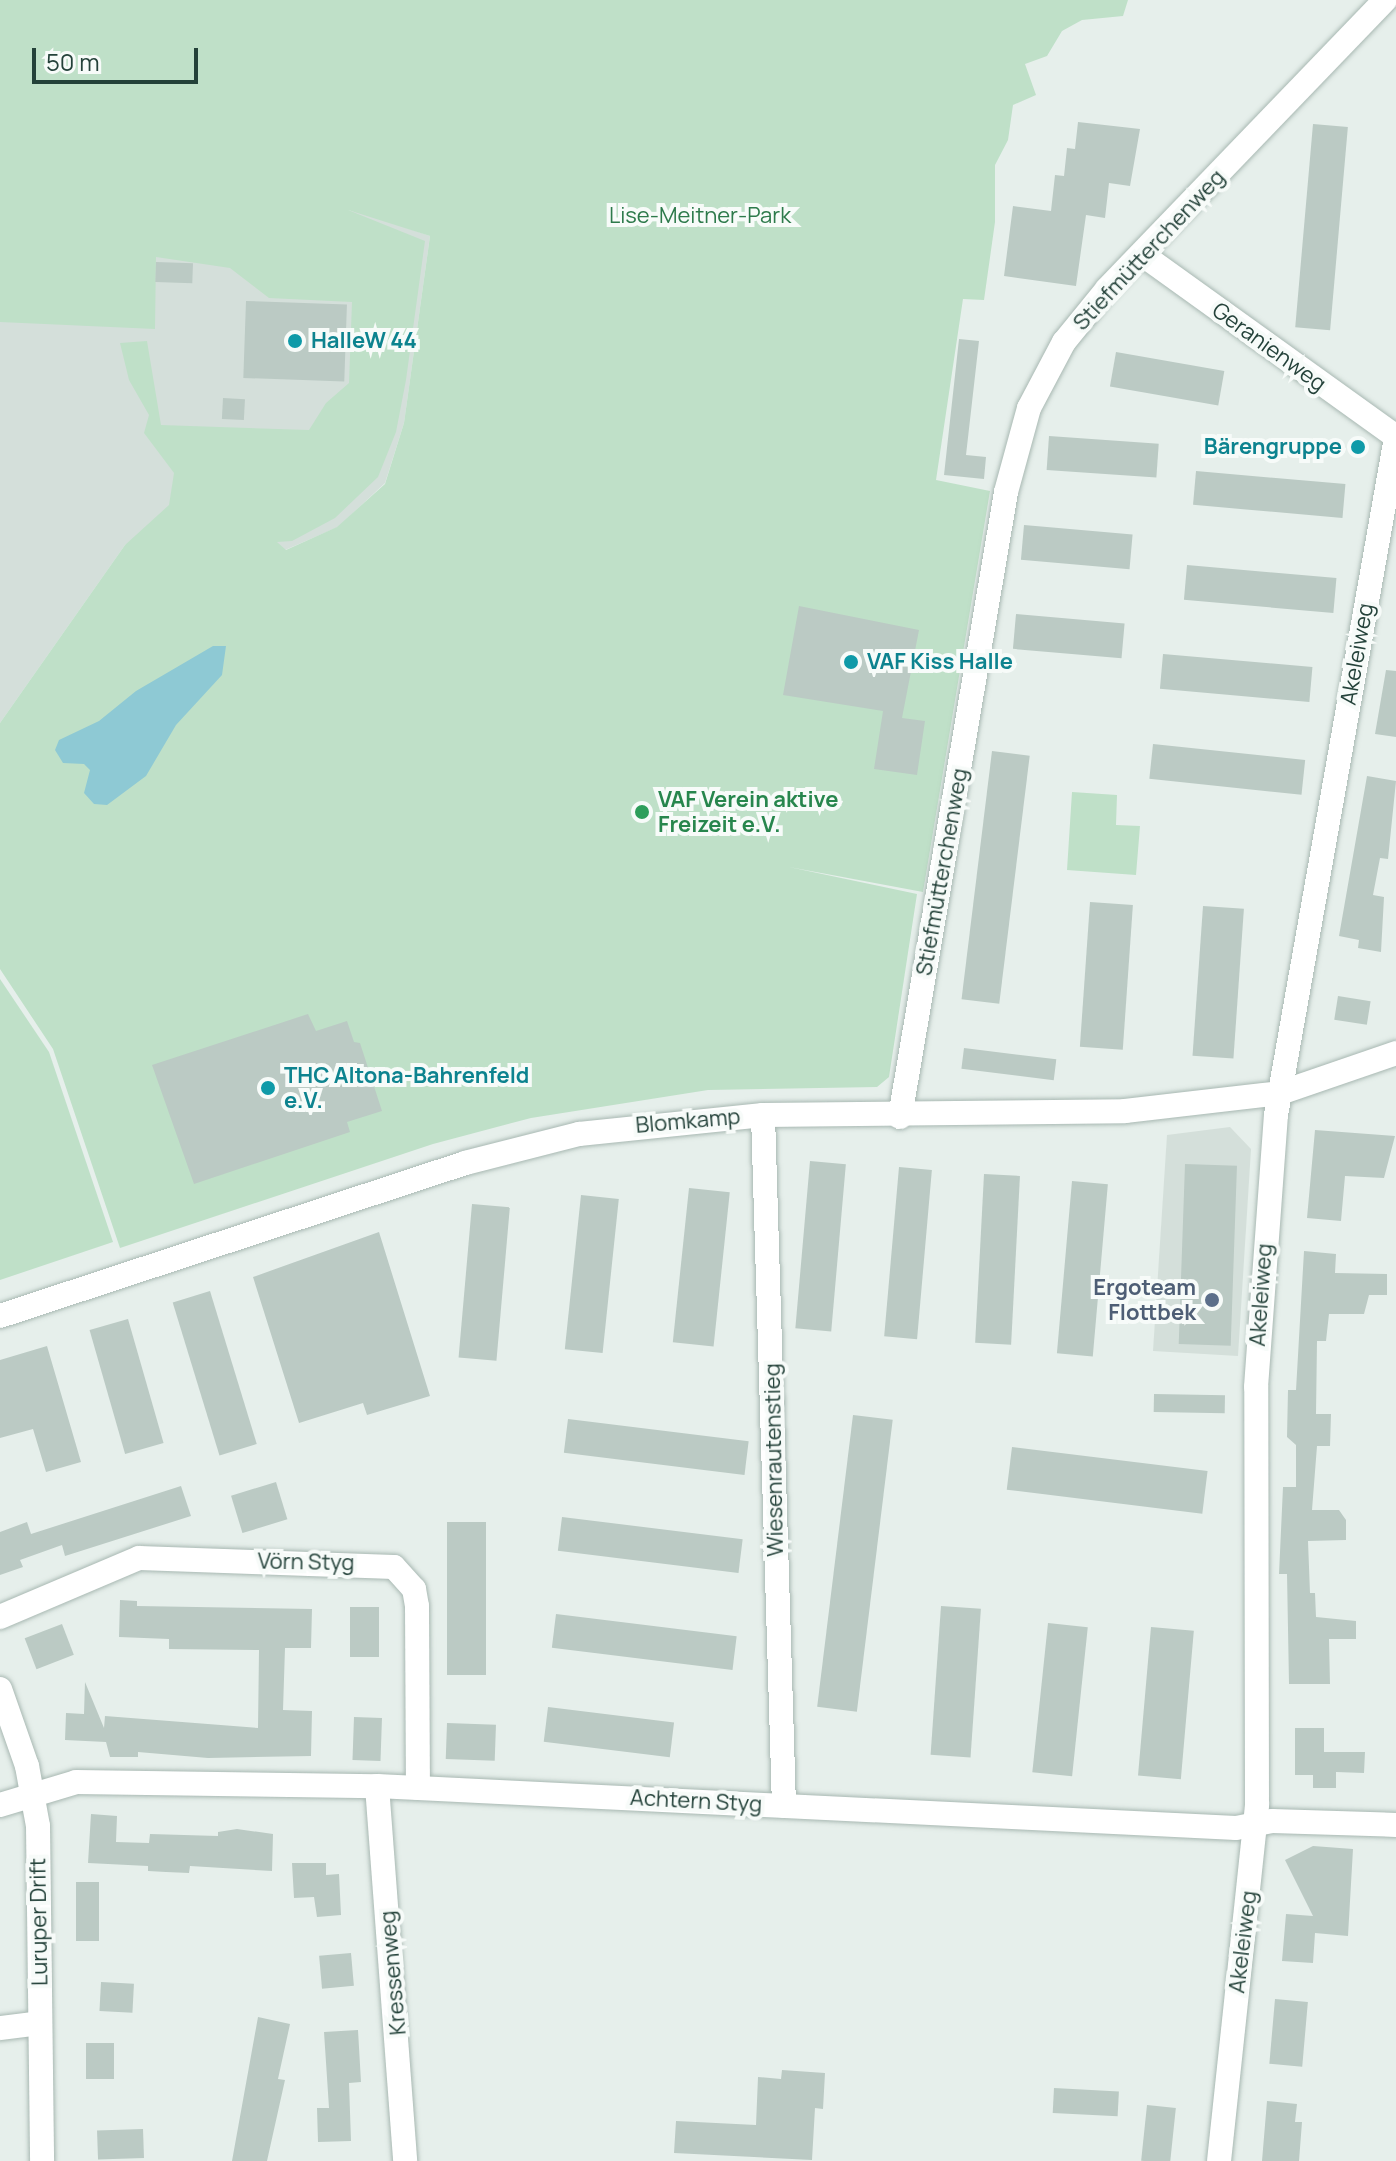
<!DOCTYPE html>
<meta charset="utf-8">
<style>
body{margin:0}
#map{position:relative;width:1396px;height:2161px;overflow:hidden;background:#e6efeb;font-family:Manrope,sans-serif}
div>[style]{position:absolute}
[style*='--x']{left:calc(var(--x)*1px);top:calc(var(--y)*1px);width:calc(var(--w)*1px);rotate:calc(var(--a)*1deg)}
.built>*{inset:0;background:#d4dfda}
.green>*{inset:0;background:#bfe0c8}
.water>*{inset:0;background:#8ec9d4}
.building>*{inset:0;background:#bbcac4;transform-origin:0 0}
.roads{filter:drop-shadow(0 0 2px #a8b8b2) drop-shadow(0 0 2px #a8b8b2)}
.street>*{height:24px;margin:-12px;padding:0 12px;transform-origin:12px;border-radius:12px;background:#fff}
.dots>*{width:22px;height:22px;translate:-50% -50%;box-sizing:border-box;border:4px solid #f7fbf9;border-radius:50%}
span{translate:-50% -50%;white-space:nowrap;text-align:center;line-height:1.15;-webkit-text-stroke:8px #f7fbf9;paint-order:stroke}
.park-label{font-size:22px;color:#2d7a4b}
.street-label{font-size:22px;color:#24423a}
.culture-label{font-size:22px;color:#0d838f;font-weight:700}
.left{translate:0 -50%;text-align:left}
.right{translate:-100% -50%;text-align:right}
.leisure-label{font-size:22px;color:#27864d;font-weight:700}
.service-label{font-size:22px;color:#4e5e75;font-weight:700}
.scale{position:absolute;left:32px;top:48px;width:166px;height:36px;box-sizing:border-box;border:4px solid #24423a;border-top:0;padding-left:10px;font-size:24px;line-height:28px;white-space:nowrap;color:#24423a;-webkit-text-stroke:6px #f7fbf9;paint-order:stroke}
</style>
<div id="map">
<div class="built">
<div style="clip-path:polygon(255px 203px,361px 212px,430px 236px,404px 423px,385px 483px,338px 527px,285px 550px,153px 531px,125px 545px,0 723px,0 279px)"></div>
<div style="clip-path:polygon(1230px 1127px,1251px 1149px,1238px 1356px,1153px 1351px,1167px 1135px)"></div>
</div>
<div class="green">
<div style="clip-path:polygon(evenodd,0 0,1128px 0,1123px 16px,1082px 20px,1062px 31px,1047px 56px,1025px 64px,1036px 95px,1013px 105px,1008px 140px,995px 165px,995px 222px,984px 300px,963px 299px,936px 480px,990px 491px,923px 892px,789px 867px,917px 894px,889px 1077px,877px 1087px,708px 1090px,531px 1118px,433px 1144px,120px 1248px,53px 1049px,0 969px,0 723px,125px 545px,169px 505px,174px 473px,144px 433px,149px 415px,129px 380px,120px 343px,147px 341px,161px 425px,309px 430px,326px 403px,349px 383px,352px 302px,269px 298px,230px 268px,156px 257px,155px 329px,0 322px,0 0,348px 210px,430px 236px,404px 423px,385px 484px,337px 527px,286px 550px,277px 542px,292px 541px,335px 518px,378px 477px,396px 432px,406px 380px,425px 241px,348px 210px)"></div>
<div style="clip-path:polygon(1072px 792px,1117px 795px,1116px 825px,1140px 826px,1136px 875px,1067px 870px)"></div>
<div style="clip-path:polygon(0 979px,49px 1052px,113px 1242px,0 1280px)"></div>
</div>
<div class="water">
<div style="clip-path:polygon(213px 646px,226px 646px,222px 675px,176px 725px,146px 776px,107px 805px,94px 804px,84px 793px,90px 770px,84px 764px,63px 763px,55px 750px,59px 740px,99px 721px,136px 691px)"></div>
</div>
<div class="building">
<div style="clip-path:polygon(1078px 122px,1140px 129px,1130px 186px,1109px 183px,1105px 218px,1086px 215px,1076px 286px,1004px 276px,1013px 206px,1051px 211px,1055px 175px,1064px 176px,1067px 148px,1075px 149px)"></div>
<div style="left:1313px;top:124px;width:35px;height:204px;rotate:5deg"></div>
<div style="left:156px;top:262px;width:37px;height:20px;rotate:2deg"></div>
<div style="left:246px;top:301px;width:101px;height:77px;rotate:2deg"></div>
<div style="clip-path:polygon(959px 339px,979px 341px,966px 455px,986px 457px,984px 479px,944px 475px)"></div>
<div style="left:1116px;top:352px;width:110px;height:35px;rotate:10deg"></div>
<div style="left:223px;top:398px;width:22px;height:21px;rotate:3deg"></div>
<div style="left:1049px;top:436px;width:110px;height:34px;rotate:4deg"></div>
<div style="left:1196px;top:471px;width:150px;height:34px;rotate:5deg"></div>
<div style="left:1024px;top:525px;width:109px;height:35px;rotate:5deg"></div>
<div style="left:1187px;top:565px;width:150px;height:35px;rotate:5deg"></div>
<div style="clip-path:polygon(799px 606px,919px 630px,902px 718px,925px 721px,917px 775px,874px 769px,883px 711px,783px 695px)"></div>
<div style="left:1016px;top:614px;width:109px;height:35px;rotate:5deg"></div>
<div style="left:1163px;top:654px;width:150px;height:35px;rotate:5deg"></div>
<div style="clip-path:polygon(1386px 670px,1396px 671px,1396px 737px,1375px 734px)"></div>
<div style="left:1153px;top:744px;width:153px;height:35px;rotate:6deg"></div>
<div style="left:992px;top:751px;width:38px;height:250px;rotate:7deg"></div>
<div style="clip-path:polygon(1367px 776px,1396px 781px,1388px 859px,1380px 858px,1373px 895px,1384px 897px,1381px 952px,1358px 948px,1359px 940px,1339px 936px)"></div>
<div style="left:1090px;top:902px;width:43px;height:145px;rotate:4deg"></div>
<div style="left:1203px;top:906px;width:41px;height:150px;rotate:4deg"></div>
<div style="left:1338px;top:996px;width:33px;height:24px;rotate:9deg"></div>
<div style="clip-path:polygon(308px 1014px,316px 1031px,347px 1021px,354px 1042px,360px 1043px,382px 1111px,347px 1122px,350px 1132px,194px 1184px,152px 1065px)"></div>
<div style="left:964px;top:1048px;width:93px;height:21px;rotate:7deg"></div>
<div style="clip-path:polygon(1315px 1130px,1395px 1136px,1384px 1178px,1345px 1176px,1341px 1221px,1307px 1218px)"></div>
<div style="left:810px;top:1161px;width:36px;height:168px;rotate:5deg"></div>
<div style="left:1185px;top:1164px;width:52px;height:180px;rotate:2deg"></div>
<div style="left:899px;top:1167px;width:33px;height:170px;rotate:5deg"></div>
<div style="left:984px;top:1174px;width:36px;height:169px;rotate:3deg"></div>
<div style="left:1072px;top:1181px;width:36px;height:173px;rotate:5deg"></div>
<div style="left:689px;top:1188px;width:41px;height:155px;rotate:6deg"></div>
<div style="left:581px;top:1195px;width:38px;height:155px;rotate:6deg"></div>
<div style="left:472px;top:1204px;width:38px;height:154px;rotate:5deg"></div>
<div style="clip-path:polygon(379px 1232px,430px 1396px,367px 1415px,363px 1403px,299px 1423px,253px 1277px)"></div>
<div style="clip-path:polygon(1304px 1251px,1336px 1254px,1335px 1273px,1387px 1274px,1387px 1295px,1369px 1295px,1364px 1314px,1329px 1314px,1326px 1341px,1317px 1341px,1316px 1414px,1331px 1414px,1330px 1446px,1317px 1446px,1312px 1510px,1339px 1510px,1346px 1520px,1346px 1540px,1308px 1541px,1310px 1593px,1315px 1593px,1316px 1617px,1356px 1621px,1356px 1639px,1329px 1639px,1330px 1684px,1289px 1684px,1287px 1574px,1279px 1574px,1283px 1487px,1296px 1487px,1296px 1445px,1287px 1437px,1288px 1390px,1296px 1390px)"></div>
<div style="left:210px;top:1291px;width:160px;height:39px;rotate:73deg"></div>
<div style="left:128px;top:1319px;width:129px;height:40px;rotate:74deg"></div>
<div style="clip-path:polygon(47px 1346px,81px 1462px,46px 1472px,33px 1429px,0 1438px,0 1360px)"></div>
<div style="left:1154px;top:1394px;width:71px;height:18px;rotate:1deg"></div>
<div style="left:853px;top:1415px;width:40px;height:294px;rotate:7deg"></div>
<div style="left:568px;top:1419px;width:182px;height:34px;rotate:7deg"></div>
<div style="left:1012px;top:1447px;width:197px;height:43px;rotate:7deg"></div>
<div style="left:276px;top:1482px;width:39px;height:47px;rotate:73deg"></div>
<div style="clip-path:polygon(181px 1486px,191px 1516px,65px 1556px,62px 1545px,20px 1560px,23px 1567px,0 1575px,0 1532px,27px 1522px,31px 1534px)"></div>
<div style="left:562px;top:1517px;width:182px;height:34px;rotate:7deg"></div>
<div style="left:447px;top:1522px;width:39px;height:153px"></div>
<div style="clip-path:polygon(120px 1600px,137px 1601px,137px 1606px,312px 1609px,311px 1648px,285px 1648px,283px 1710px,312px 1711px,311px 1756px,208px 1758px,138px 1752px,138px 1757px,110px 1757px,106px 1742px,65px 1740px,66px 1713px,84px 1714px,85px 1682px,104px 1728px,105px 1716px,258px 1728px,259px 1650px,169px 1649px,169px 1639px,119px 1637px)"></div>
<div style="left:941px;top:1606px;width:40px;height:149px;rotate:4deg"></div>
<div style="left:350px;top:1607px;width:29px;height:50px"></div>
<div style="left:556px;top:1614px;width:182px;height:34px;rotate:7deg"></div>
<div style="left:1048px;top:1623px;width:40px;height:150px;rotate:6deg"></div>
<div style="left:62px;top:1624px;width:33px;height:40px;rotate:69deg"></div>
<div style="left:1151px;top:1627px;width:43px;height:149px;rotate:5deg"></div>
<div style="left:548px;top:1707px;width:127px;height:35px;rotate:7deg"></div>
<div style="left:354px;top:1717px;width:28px;height:43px;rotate:2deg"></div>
<div style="left:447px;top:1723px;width:49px;height:36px;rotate:2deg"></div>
<div style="clip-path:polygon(1295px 1728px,1324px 1728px,1324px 1752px,1365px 1752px,1364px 1773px,1336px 1772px,1336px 1788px,1313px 1788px,1313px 1775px,1295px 1775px)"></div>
<div style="clip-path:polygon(91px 1814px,117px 1816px,116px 1842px,149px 1843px,150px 1834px,218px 1836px,218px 1832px,237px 1829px,273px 1834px,272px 1871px,190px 1866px,189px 1873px,166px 1872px,148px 1871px,148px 1866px,88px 1863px)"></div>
<div style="clip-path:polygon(1313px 1846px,1353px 1849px,1348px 1936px,1315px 1933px,1313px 1963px,1282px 1961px,1286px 1914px,1313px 1916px,1285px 1860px)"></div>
<div style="clip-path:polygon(292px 1863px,326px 1863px,326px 1875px,339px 1874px,341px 1915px,317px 1917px,314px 1897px,294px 1898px)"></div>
<div style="left:76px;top:1882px;width:23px;height:59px"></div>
<div style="left:351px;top:1953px;width:33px;height:32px;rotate:85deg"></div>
<div style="left:101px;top:1982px;width:33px;height:29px;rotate:3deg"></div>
<div style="left:1275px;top:1999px;width:33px;height:65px;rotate:5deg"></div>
<div style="clip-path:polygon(258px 2017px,290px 2024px,278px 2079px,285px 2080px,267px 2161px,232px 2161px)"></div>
<div style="clip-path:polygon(358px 2030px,361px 2082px,349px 2083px,351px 2141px,318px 2142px,317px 2108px,329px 2108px,324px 2032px)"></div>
<div style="left:86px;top:2043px;width:28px;height:36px"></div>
<div style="clip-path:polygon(782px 2070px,825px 2073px,823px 2109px,815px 2108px,812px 2160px,674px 2153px,676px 2121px,756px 2125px,758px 2077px,781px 2079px)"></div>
<div style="left:1054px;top:2088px;width:65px;height:25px;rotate:3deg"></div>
<div style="clip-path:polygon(1267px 2101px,1297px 2104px,1295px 2122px,1302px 2122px,1299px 2161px,1262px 2161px)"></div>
<div style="left:1147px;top:2105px;width:29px;height:56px;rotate:6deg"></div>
<div style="left:143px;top:2129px;width:29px;height:46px;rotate:88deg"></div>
</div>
<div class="roads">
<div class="street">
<div style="--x:1143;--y:255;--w:312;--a:35.7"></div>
<div style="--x:763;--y:1115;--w:691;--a:88.26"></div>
<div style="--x:900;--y:1117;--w:634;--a:-80.37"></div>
<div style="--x:1006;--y:492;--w:87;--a:-74.7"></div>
<div style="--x:1029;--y:408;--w:75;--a:-62.1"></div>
<div style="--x:1064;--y:342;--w:68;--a:-50.9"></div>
<div style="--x:1107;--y:289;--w:401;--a:-46.1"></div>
<div style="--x:0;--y:1316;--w:490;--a:-18.2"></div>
<div style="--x:465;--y:1163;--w:118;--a:-14.3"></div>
<div style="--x:579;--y:1134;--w:185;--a:-5.9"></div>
<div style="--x:763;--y:1115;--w:362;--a:-0.6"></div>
<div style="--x:1125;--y:1111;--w:156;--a:-6.6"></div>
<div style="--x:1280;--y:1093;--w:123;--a:-19"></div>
<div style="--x:0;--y:1617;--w:151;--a:-23"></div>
<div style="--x:139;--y:1558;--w:255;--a:2"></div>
<div style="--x:394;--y:1567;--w:30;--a:48"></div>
<div style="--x:414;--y:1589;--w:17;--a:80"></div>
<div style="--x:417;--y:1606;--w:182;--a:89.7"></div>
<div style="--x:0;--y:1689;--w:82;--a:70.7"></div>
<div style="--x:27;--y:1766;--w:61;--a:79.6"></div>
<div style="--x:38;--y:1826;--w:335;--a:89.3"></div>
<div style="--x:377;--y:1786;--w:376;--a:85.7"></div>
<div style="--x:0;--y:1805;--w:79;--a:-16.8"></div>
<div style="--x:76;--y:1782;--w:301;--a:0.8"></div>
<div style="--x:377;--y:1786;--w:860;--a:2.8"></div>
<div style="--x:1236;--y:1828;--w:37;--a:-11"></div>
<div style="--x:1272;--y:1821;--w:124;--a:1.8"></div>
<div style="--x:0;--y:2028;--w:40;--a:-7.1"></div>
<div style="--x:1219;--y:2161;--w:358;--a:-83.9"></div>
<div style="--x:1257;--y:1805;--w:418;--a:-90.1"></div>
<div style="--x:1256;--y:1387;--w:273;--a:-85.8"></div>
<div style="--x:1276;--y:1115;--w:689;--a:-79.96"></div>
</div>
</div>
<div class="dots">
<div style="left:295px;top:341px;background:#0f9aa8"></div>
<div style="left:1358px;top:447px;background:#0f9aa8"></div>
<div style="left:851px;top:662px;background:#0f9aa8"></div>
<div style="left:642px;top:812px;background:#2e9e5b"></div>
<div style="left:268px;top:1088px;background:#0f9aa8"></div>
<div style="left:1212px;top:1300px;background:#5c6f8a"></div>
</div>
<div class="park-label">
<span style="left:700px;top:216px">Lise-Meitner-Park</span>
</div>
<div class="street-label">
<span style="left:1149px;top:250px;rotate:-47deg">Stiefmütterchenweg</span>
<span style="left:1269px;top:347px;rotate:36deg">Geranienweg</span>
<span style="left:1357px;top:654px;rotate:-80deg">Akeleiweg</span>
<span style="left:942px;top:872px;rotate:-80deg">Stiefmütterchenweg</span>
<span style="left:688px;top:1121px;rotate:-5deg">Blomkamp</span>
<span style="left:1261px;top:1295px;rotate:-86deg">Akeleiweg</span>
<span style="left:774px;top:1460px;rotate:-91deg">Wiesenrautenstieg</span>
<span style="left:306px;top:1562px;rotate:1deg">Vörn Styg</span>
<span style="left:696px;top:1801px;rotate:3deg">Achtern Styg</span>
<span style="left:39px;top:1922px;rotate:-91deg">Luruper Drift</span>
<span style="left:1243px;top:1942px;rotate:-83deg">Akeleiweg</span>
<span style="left:393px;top:1973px;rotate:-95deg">Kressenweg</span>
</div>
<div class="culture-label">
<span class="left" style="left:311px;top:341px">HalleW 44</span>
<span class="right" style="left:1342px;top:447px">Bärengruppe</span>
<span class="left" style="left:867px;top:662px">VAF Kiss Halle</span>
<span class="left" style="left:284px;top:1088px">THC Altona-Bahrenfeld<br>e.V.</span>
</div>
<div class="leisure-label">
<span class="left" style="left:658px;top:812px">VAF Verein aktive<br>Freizeit e.V.</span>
</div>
<div class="service-label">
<span class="right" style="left:1196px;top:1300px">Ergoteam<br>Flottbek</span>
</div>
<div class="scale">50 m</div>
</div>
